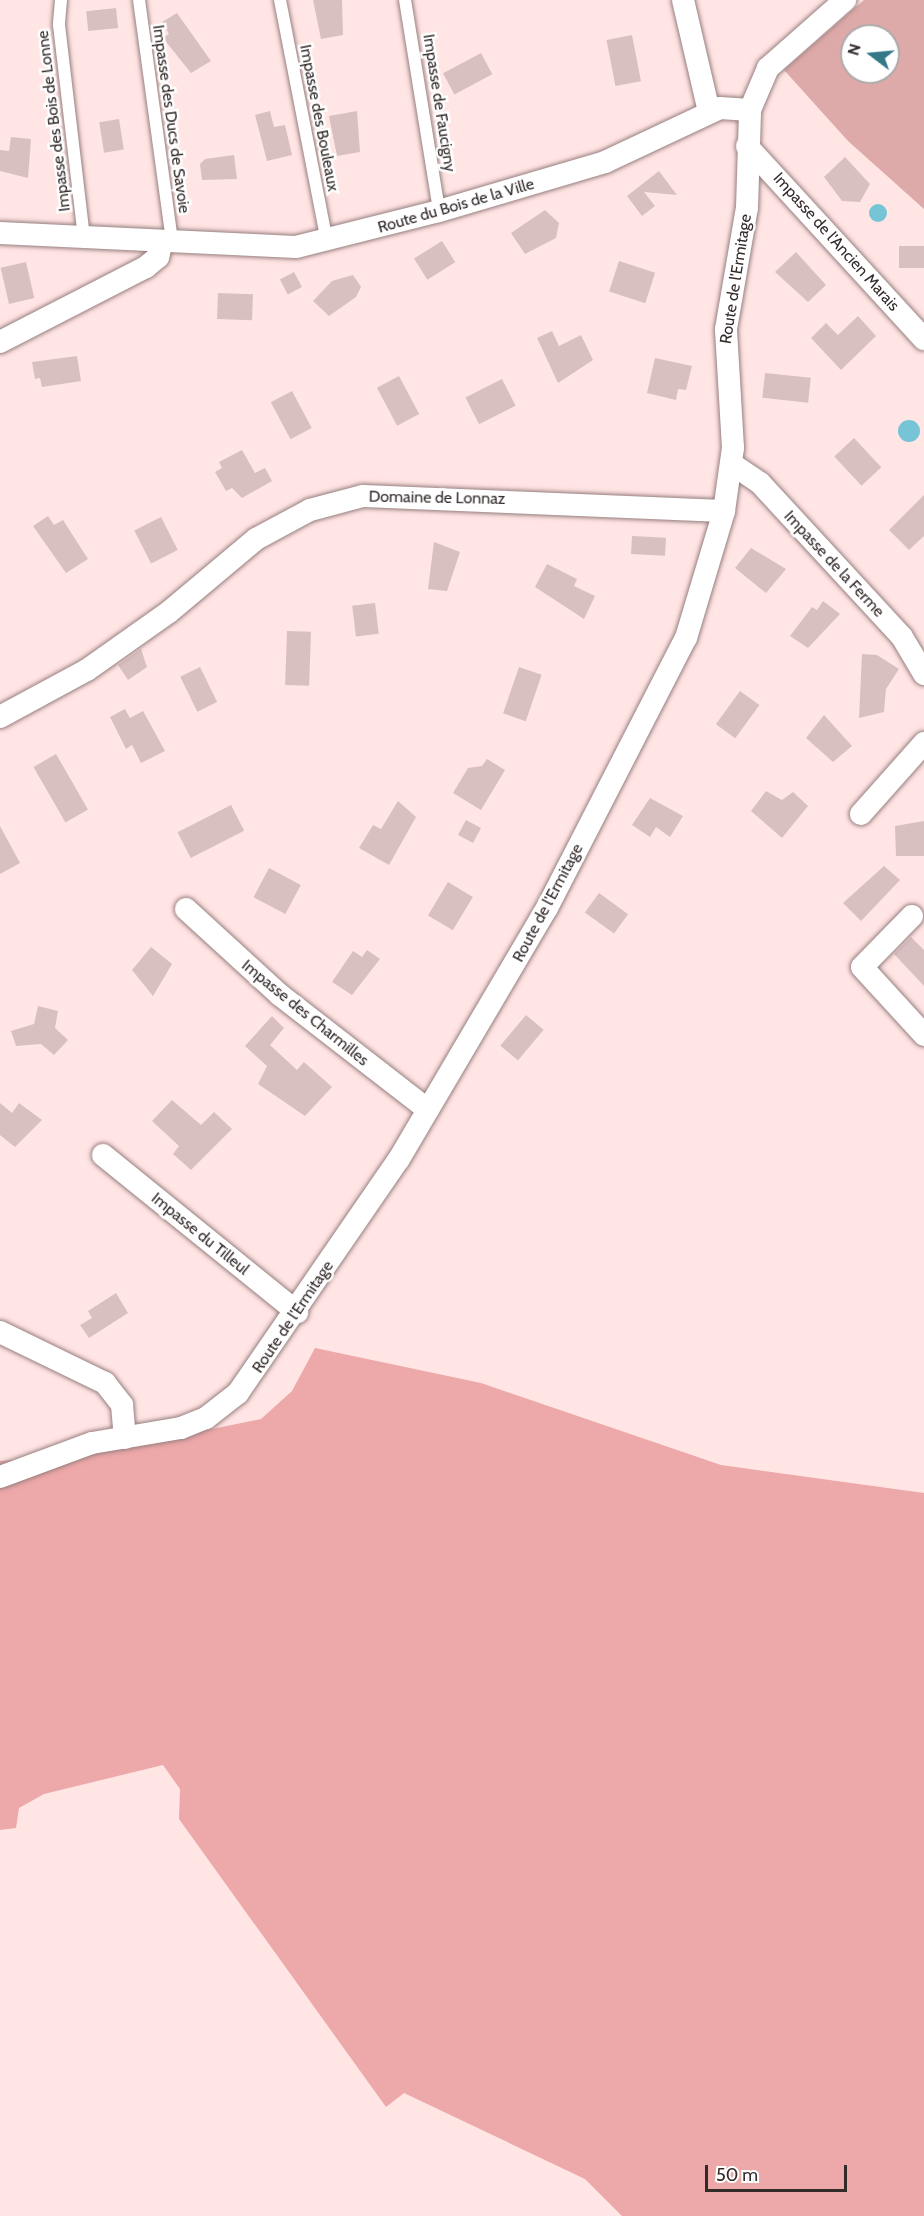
<!DOCTYPE html>
<style>
body{margin:0}
#map{position:relative;width:924px;height:2216px;overflow:hidden;background:#ffe5e4;font-family:Cabin,sans-serif}
div>[style]{position:absolute}
[style*='--x']{left:calc(var(--x)*1px);top:calc(var(--y)*1px);width:calc(var(--w)*1px);rotate:calc(var(--a)*1deg)}
.green>*{inset:0;background:#ddaaa9}
.forest>*{inset:0;background:#eda8a9}
.water>*{inset:0;background:#76c5d7}
.round{border-radius:50%}
.building>*{inset:0;background:#d9c0c0;transform-origin:0 0}
.roads{filter:drop-shadow(0 0 2px #977f7f) drop-shadow(0 0 2px #977f7f)}
.lane>*{height:12px;margin:-6px;padding:0 6px;transform-origin:6px;border-radius:6px;background:#fff}
.street>*{height:22px;margin:-11px;padding:0 11px;transform-origin:11px;border-radius:11px;background:#fff}
span{translate:-50% -50%;white-space:nowrap;text-align:center;line-height:1.15;-webkit-text-stroke:5px #fff;paint-order:stroke}
.street-label{font-size:16px;color:#332a2a}
.north{position:absolute;left:840px;top:24px;width:60px;height:60px;box-sizing:border-box;background:#fff;border:2px solid #adaaaa;border-radius:50%;rotate:286deg;font-size:16px;font-weight:700;line-height:24px;text-align:center;color:#332a2a}
.north::after{content:'';display:block;margin:auto;width:21px;height:27px;background:#347887;clip-path:polygon(50% 0,100% 100%,50% 72%,0 100%)}
.scale{position:absolute;left:705px;top:2165px;width:142px;height:27px;box-sizing:border-box;border:3px solid #332a2a;border-top:0;padding-left:8px;font-size:18px;line-height:21px;white-space:nowrap;color:#332a2a;-webkit-text-stroke:4px #fff;paint-order:stroke}
</style>
<div id="map">
<div class="green">
<div style="clip-path:polygon(evenodd,864px 0,924px 0,924px 209px,848px 141px,784px 70px,864px 0,852px 36px,888px 36px,888px 72px,852px 72px,852px 36px)"></div>
</div>
<div class="forest">
<div style="clip-path:polygon(315px 1348px,481px 1383px,721px 1465px,924px 1493px,924px 2216px,622px 2216px,585px 2179px,404px 2093px,386px 2107px,179px 1819px,180px 1789px,163px 1765px,44px 1794px,19px 1808px,16px 1828px,0 1830px,0 1461px,95px 1453px,261px 1419px,292px 1391px)"></div>
</div>
<div class="water">
<div class="round" style="left:869px;top:204px;width:18px;height:18px"></div>
<div class="round" style="left:898px;top:420px;width:22px;height:22px"></div>
</div>
<div class="building">
<div style="clip-path:polygon(313px 0,342px 0,343px 35px,321px 39px)"></div>
<div style="left:116px;top:8px;width:20px;height:30px;rotate:84deg"></div>
<div style="clip-path:polygon(177px 13px,211px 61px,191px 73px,163px 38px,169px 34px,162px 22px)"></div>
<div style="left:632px;top:35px;width:47px;height:26px;rotate:79deg"></div>
<div style="left:481px;top:53px;width:24px;height:43px;rotate:62deg"></div>
<div style="clip-path:polygon(270px 111px,274px 127px,285px 125px,292px 155px,267px 161px,255px 115px)"></div>
<div style="clip-path:polygon(357px 111px,360px 152px,337px 156px,329px 116px)"></div>
<div style="left:119px;top:119px;width:31px;height:20px;rotate:81deg"></div>
<div style="clip-path:polygon(11px 137px,31px 139px,28px 178px,0 171px,0 150px,9px 151px)"></div>
<div style="clip-path:polygon(234px 155px,237px 179px,202px 180px,200px 164px,205px 159px)"></div>
<div style="clip-path:polygon(845px 157px,870px 184px,860px 202px,842px 201px,824px 177px)"></div>
<div style="clip-path:polygon(659px 171px,677px 195px,644px 192px,655px 206px,642px 216px,627px 196px)"></div>
<div style="clip-path:polygon(545px 210px,559px 223px,556px 238px,525px 254px,511px 233px)"></div>
<div style="left:442px;top:241px;width:25px;height:33px;rotate:58deg"></div>
<div style="left:924px;top:246px;width:22px;height:25px;rotate:90deg"></div>
<div style="clip-path:polygon(796px 252px,826px 285px,808px 302px,775px 272px)"></div>
<div style="left:619px;top:261px;width:38px;height:32px;rotate:18deg"></div>
<div style="left:26px;top:262px;width:37px;height:26px;rotate:77deg"></div>
<div style="left:294px;top:272px;width:17px;height:16px;rotate:62deg"></div>
<div style="clip-path:polygon(353px 275px,361px 287px,356px 297px,329px 316px,313px 301px,332px 281px)"></div>
<div style="left:218px;top:293px;width:35px;height:26px;rotate:2deg"></div>
<div style="clip-path:polygon(858px 316px,876px 336px,841px 370px,811px 338px,826px 323px,838px 335px)"></div>
<div style="clip-path:polygon(552px 331px,559px 346px,581px 335px,593px 360px,558px 383px,537px 338px)"></div>
<div style="clip-path:polygon(77px 356px,81px 381px,42px 387px,40px 378px,35px 379px,32px 362px)"></div>
<div style="clip-path:polygon(655px 358px,692px 366px,686px 390px,678px 389px,676px 400px,647px 393px)"></div>
<div style="left:765px;top:373px;width:46px;height:25px;rotate:6deg"></div>
<div style="left:399px;top:376px;width:43px;height:25px;rotate:62deg"></div>
<div style="left:502px;top:379px;width:30px;height:41px;rotate:63deg"></div>
<div style="left:292px;top:391px;width:42px;height:24px;rotate:62deg"></div>
<div style="left:854px;top:438px;width:40px;height:27px;rotate:47deg"></div>
<div style="clip-path:polygon(242px 450px,255px 473px,265px 468px,272px 481px,242px 498px,232px 488px,226px 491px,215px 472px,222px 468px,219px 462px)"></div>
<div style="clip-path:polygon(924px 495px,924px 536px,909px 550px,889px 530px)"></div>
<div style="clip-path:polygon(48px 516px,54px 525px,63px 520px,88px 559px,66px 573px,33px 526px)"></div>
<div style="left:161px;top:517px;width:37px;height:30px;rotate:63deg"></div>
<div style="left:632px;top:536px;width:34px;height:18px;rotate:3deg"></div>
<div style="clip-path:polygon(434px 542px,460px 552px,447px 591px,428px 589px)"></div>
<div style="clip-path:polygon(751px 548px,786px 569px,766px 593px,735px 568px)"></div>
<div style="clip-path:polygon(547px 564px,577px 579px,574px 586px,595px 596px,584px 619px,535px 587px)"></div>
<div style="clip-path:polygon(823px 601px,840px 614px,808px 648px,790px 636px,812px 607px,817px 610px)"></div>
<div style="left:375px;top:603px;width:31px;height:23px;rotate:83deg"></div>
<div style="left:287px;top:631px;width:24px;height:54px;rotate:2deg"></div>
<div style="clip-path:polygon(141px 649px,147px 667px,128px 680px,118px 665px)"></div>
<div style="clip-path:polygon(862px 654px,877px 655px,899px 669px,886px 689px,884px 712px,859px 718px)"></div>
<div style="left:200px;top:667px;width:39px;height:22px;rotate:64deg"></div>
<div style="left:519px;top:667px;width:24px;height:49px;rotate:19deg"></div>
<div style="left:740px;top:691px;width:24px;height:41px;rotate:36deg"></div>
<div style="clip-path:polygon(125px 709px,130px 718px,143px 711px,165px 751px,141px 763px,132px 745px,126px 749px,110px 717px)"></div>
<div style="clip-path:polygon(824px 715px,852px 746px,833px 762px,806px 738px)"></div>
<div style="left:56px;top:754px;width:64px;height:26px;rotate:60deg"></div>
<div style="clip-path:polygon(487px 759px,505px 770px,481px 810px,453px 793px,468px 768px,482px 766px)"></div>
<div style="clip-path:polygon(766px 791px,782px 800px,793px 792px,808px 806px,782px 838px,751px 811px)"></div>
<div style="clip-path:polygon(650px 798px,683px 816px,670px 837px,656px 827px,650px 837px,632px 825px)"></div>
<div style="clip-path:polygon(398px 801px,416px 817px,389px 865px,359px 848px,373px 825px,381px 829px)"></div>
<div style="left:231px;top:805px;width:29px;height:60px;rotate:63deg"></div>
<div style="left:466px;top:820px;width:17px;height:17px;rotate:28deg"></div>
<div style="clip-path:polygon(924px 821px,924px 856px,896px 856px,895px 826px)"></div>
<div style="clip-path:polygon(0 826px,20px 863px,0 874px)"></div>
<div style="clip-path:polygon(884px 866px,900px 880px,861px 921px,843px 903px)"></div>
<div style="left:269px;top:868px;width:36px;height:33px;rotate:28deg"></div>
<div style="left:448px;top:882px;width:29px;height:39px;rotate:31deg"></div>
<div style="left:599px;top:893px;width:36px;height:24px;rotate:36deg"></div>
<div style="clip-path:polygon(911px 937px,924px 950px,924px 986px,894px 954px)"></div>
<div style="clip-path:polygon(151px 947px,172px 964px,153px 996px,132px 970px)"></div>
<div style="clip-path:polygon(367px 950px,380px 959px,352px 995px,332px 982px,353px 951px,362px 957px)"></div>
<div style="clip-path:polygon(38px 1006px,58px 1011px,55px 1028px,68px 1040px,54px 1055px,41px 1044px,16px 1046px,11px 1031px,34px 1024px)"></div>
<div style="left:526px;top:1015px;width:23px;height:40px;rotate:40deg"></div>
<div style="clip-path:polygon(272px 1016px,284px 1028px,270px 1045px,297px 1070px,304px 1062px,332px 1087px,305px 1116px,258px 1084px,267px 1066px,245px 1046px)"></div>
<div style="clip-path:polygon(172px 1100px,201px 1125px,214px 1112px,232px 1129px,191px 1170px,173px 1154px,179px 1146px,152px 1121px)"></div>
<div style="clip-path:polygon(0 1103px,12px 1113px,19px 1103px,42px 1120px,15px 1147px,0 1135px)"></div>
<div style="clip-path:polygon(116px 1293px,128px 1313px,89px 1338px,80px 1325px,92px 1318px,88px 1311px)"></div>
</div>
<div class="roads">
<div class="lane">
<div style="--x:61;--y:0;--w:25;--a:95"></div>
<div style="--x:59;--y:25;--w:213;--a:83.3"></div>
<div style="--x:139;--y:0;--w:244;--a:82.2"></div>
<div style="--x:280;--y:0;--w:247;--a:79"></div>
<div style="--x:405;--y:0;--w:214;--a:80.8"></div>
</div>
<div class="street">
<div style="--x:683;--y:0;--w:115;--a:76.9"></div>
<div style="--x:747;--y:146;--w:262;--a:47.5"></div>
<div style="--x:0;--y:233;--w:296;--a:2.7"></div>
<div style="--x:296;--y:247;--w:147;--a:-14.1"></div>
<div style="--x:439;--y:211;--w:173;--a:-16.4"></div>
<div style="--x:605;--y:162;--w:127;--a:-25.2"></div>
<div style="--x:720;--y:108;--w:30;--a:4"></div>
<div style="--x:750;--y:110;--w:46;--a:-66.8"></div>
<div style="--x:768;--y:68;--w:103;--a:-41.4"></div>
<div style="--x:0;--y:342;--w:164;--a:-27.2"></div>
<div style="--x:146;--y:267;--w:16;--a:-40"></div>
<div style="--x:158;--y:257;--w:16;--a:-76"></div>
<div style="--x:732;--y:464;--w:34;--a:34"></div>
<div style="--x:760;--y:483;--w:209;--a:47.3"></div>
<div style="--x:902;--y:637;--w:43;--a:59.3"></div>
<div style="--x:0;--y:717;--w:99;--a:-28.4"></div>
<div style="--x:87;--y:670;--w:100;--a:-35.3"></div>
<div style="--x:169;--y:612;--w:114;--a:-40"></div>
<div style="--x:256;--y:539;--w:61;--a:-28.2"></div>
<div style="--x:310;--y:510;--w:55;--a:-14.8"></div>
<div style="--x:363;--y:496;--w:361;--a:2.4"></div>
<div style="--x:861;--y:814;--w:95;--a:-48.4"></div>
<div style="--x:186;--y:909;--w:127;--a:42.5"></div>
<div style="--x:280;--y:995;--w:187;--a:37.8"></div>
<div style="--x:912;--y:916;--w:71;--a:134.4"></div>
<div style="--x:862;--y:967;--w:92;--a:47.6"></div>
<div style="--x:103;--y:1155;--w:250;--a:39"></div>
<div style="--x:0;--y:1332;--w:117;--a:25.9"></div>
<div style="--x:105;--y:1383;--w:28;--a:52"></div>
<div style="--x:122;--y:1405;--w:33;--a:85"></div>
<div style="--x:0;--y:1477;--w:98;--a:-20.3"></div>
<div style="--x:92;--y:1443;--w:90;--a:-9.6"></div>
<div style="--x:181;--y:1428;--w:27;--a:-22"></div>
<div style="--x:206;--y:1418;--w:41;--a:-38"></div>
<div style="--x:238;--y:1393;--w:284;--a:-55.5"></div>
<div style="--x:399;--y:1159;--w:291;--a:-59.5"></div>
<div style="--x:547;--y:908;--w:304;--a:-62.8"></div>
<div style="--x:686;--y:638;--w:133;--a:-73.3"></div>
<div style="--x:724;--y:511;--w:64;--a:-81.9"></div>
<div style="--x:733;--y:448;--w:119;--a:-93.4"></div>
<div style="--x:726;--y:329;--w:123;--a:-80.2"></div>
<div style="--x:747;--y:208;--w:98;--a:-88.2"></div>
</div>
</div>
<div class="street-label">
<span style="left:439px;top:103px;rotate:81deg">Impasse de Faucigny</span>
<span style="left:319px;top:118px;rotate:79deg">Impasse des Bouleaux</span>
<span style="left:171px;top:119px;rotate:82deg">Impasse des Ducs de Savoie</span>
<span style="left:54px;top:121px;rotate:-97deg">Impasse des Bois de Lonne</span>
<span style="left:456px;top:206px;rotate:-16deg">Route du Bois de la Ville</span>
<span style="left:836px;top:242px;rotate:48deg">Impasse de l'Ancien Marais</span>
<span style="left:736px;top:279px;rotate:-81deg">Route de l'Ermitage</span>
<span style="left:437px;top:498px;rotate:1deg">Domaine de Lonnaz</span>
<span style="left:834px;top:564px;rotate:47deg">Impasse de la Ferme</span>
<span style="left:548px;top:903px;rotate:-62deg">Route de l'Ermitage</span>
<span style="left:305px;top:1013px;rotate:39deg">Impasse des Charmilles</span>
<span style="left:200px;top:1234px;rotate:39deg">Impasse du Tilleul</span>
<span style="left:293px;top:1317px;rotate:-56deg">Route de l'Ermitage</span>
</div>
<div class="north">N</div>
<div class="scale">50 m</div>
</div>
